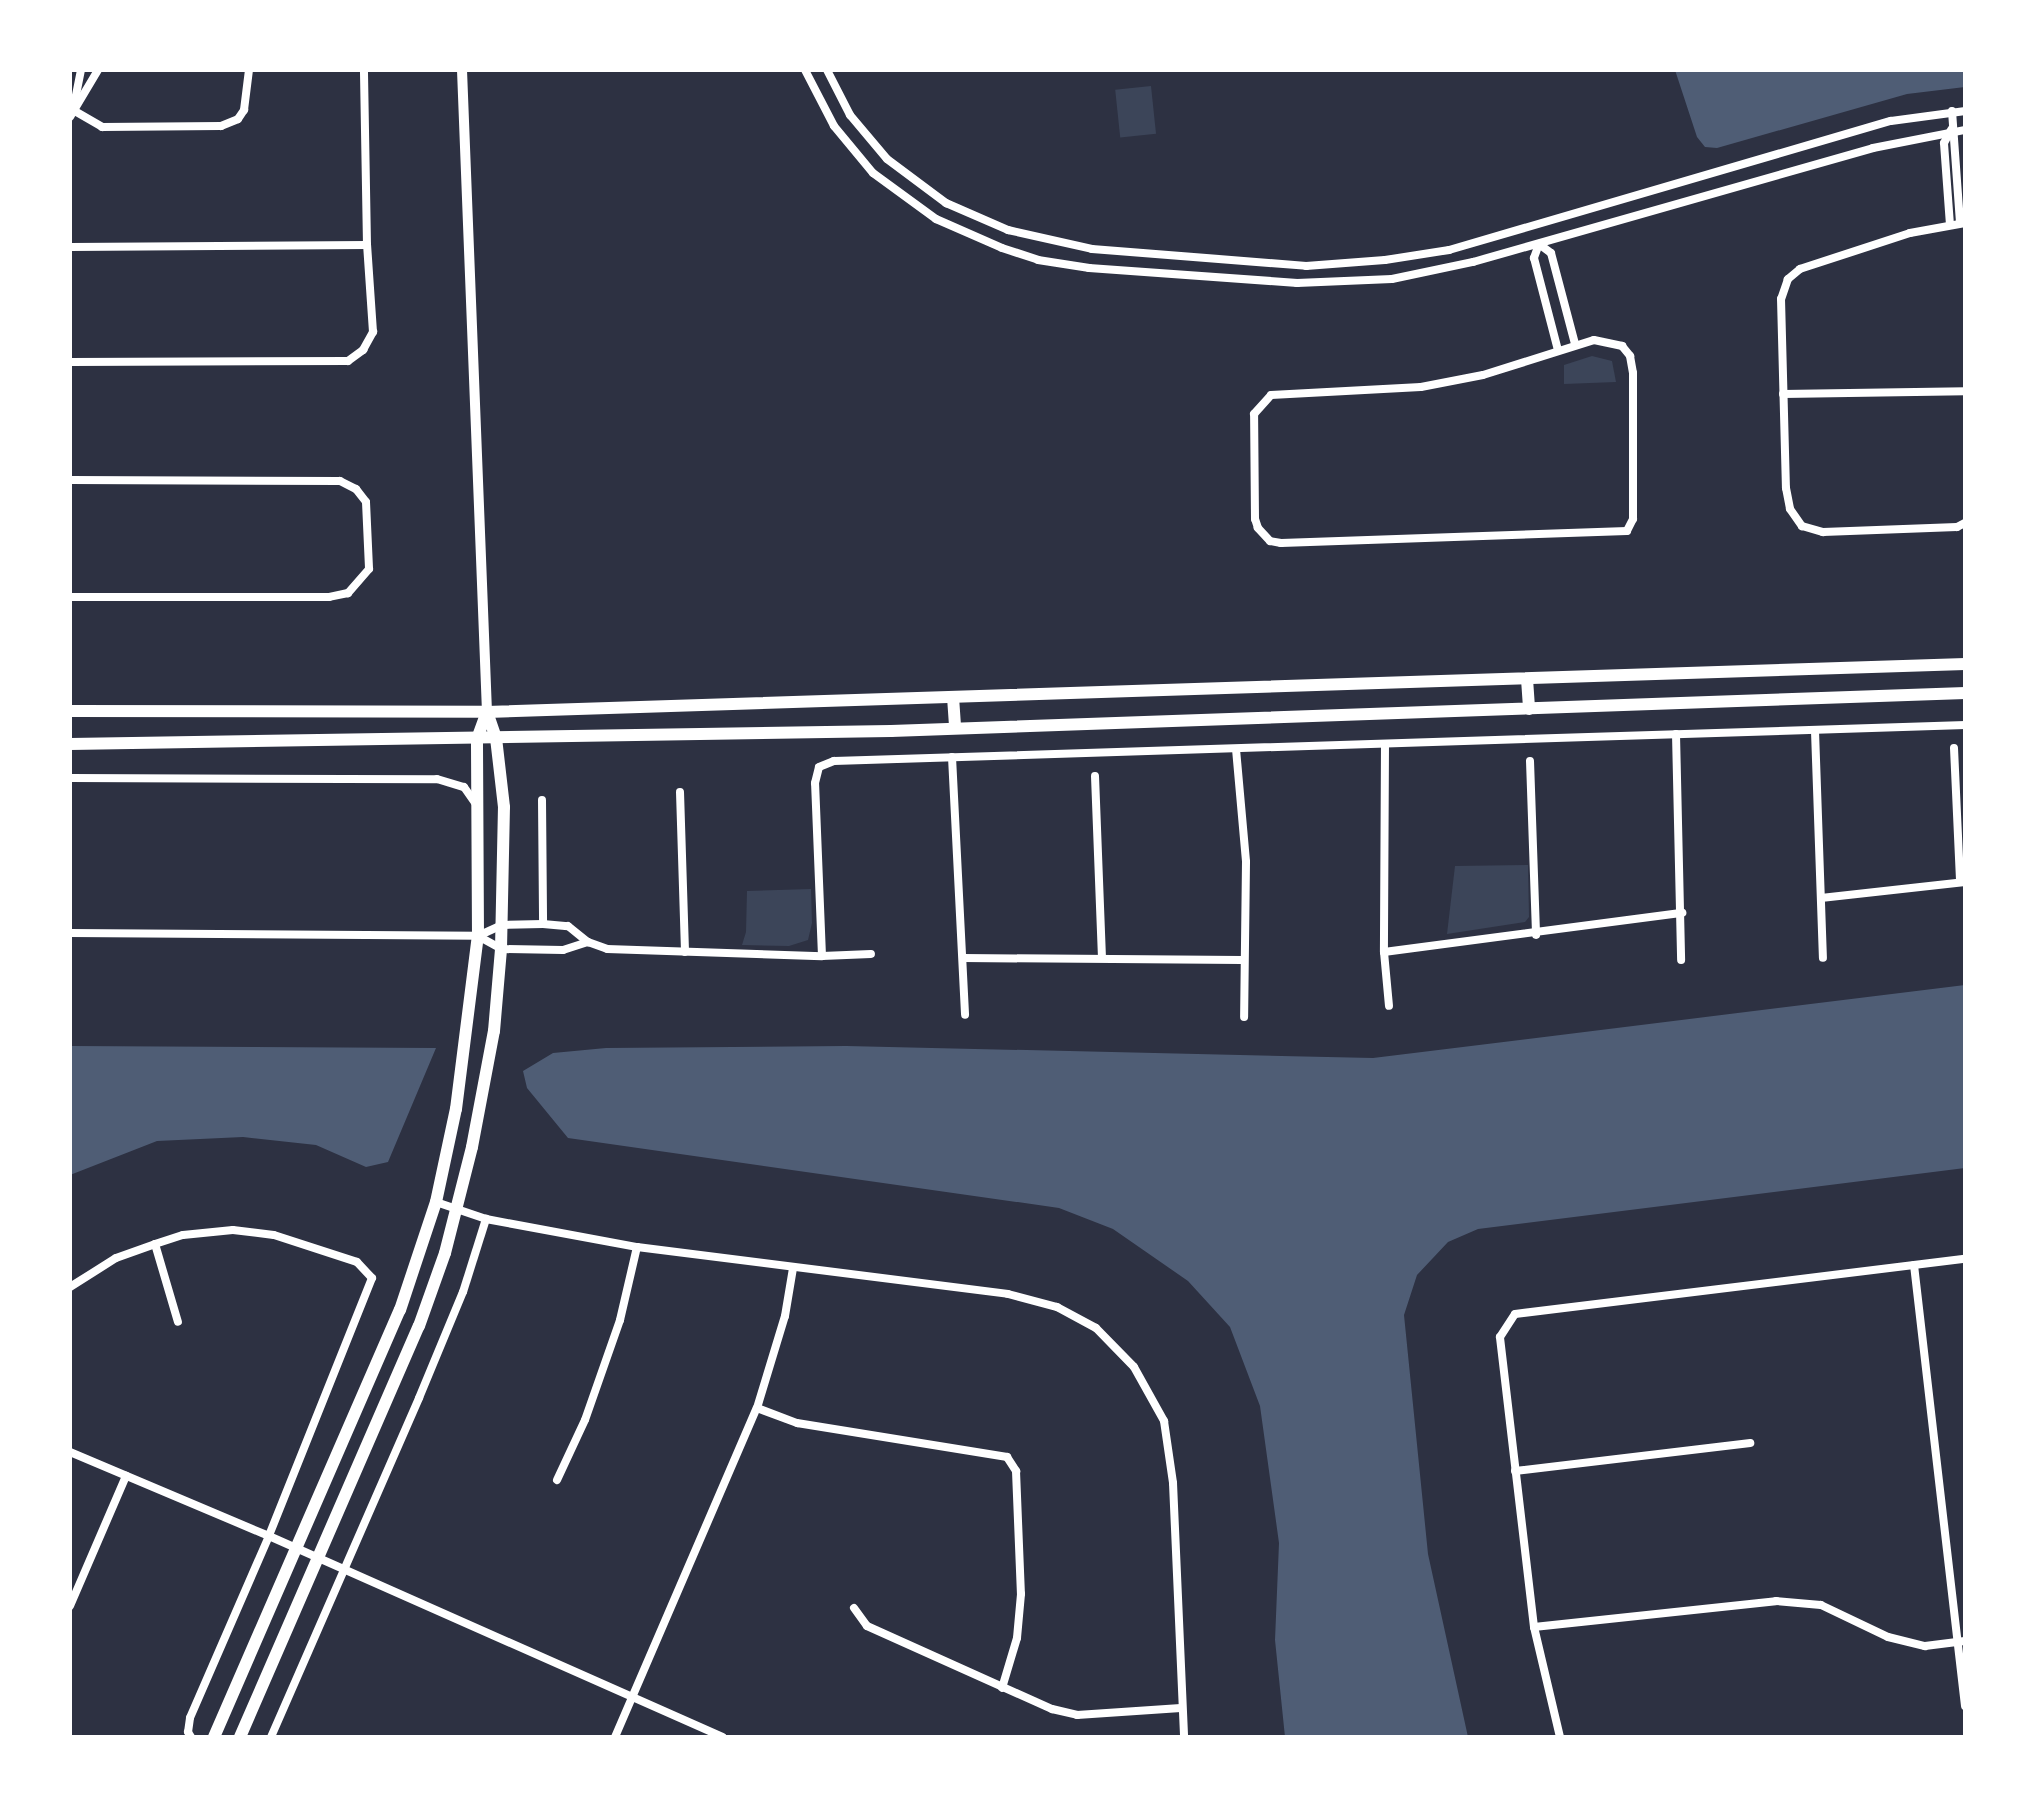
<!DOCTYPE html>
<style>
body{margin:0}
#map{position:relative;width:2035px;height:1807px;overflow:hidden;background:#2d3142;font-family:"Varela Round",sans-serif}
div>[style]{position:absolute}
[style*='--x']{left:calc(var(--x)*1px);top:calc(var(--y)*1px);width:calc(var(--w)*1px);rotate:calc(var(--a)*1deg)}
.green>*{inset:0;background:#3c4559;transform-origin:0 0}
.water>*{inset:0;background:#4f5d75}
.minor>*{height:8px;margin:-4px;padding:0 4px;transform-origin:4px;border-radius:4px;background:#fff}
.tertiary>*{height:10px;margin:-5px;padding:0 5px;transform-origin:5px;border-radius:5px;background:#fff}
.secondary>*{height:12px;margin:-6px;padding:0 6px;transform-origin:6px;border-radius:6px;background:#fff}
.primary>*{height:12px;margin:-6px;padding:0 6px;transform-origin:6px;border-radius:6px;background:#fff}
span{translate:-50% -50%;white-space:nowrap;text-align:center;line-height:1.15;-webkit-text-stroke:7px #fff;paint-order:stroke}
.frame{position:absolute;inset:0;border:72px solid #fff;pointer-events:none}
</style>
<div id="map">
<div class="green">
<div style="left:1151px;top:86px;width:48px;height:36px;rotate:84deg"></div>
<div style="clip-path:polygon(1592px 356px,1612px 361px,1616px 382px,1564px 384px,1564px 365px)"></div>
<div style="clip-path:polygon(1528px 865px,1529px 917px,1525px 922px,1447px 934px,1455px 866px)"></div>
<div style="clip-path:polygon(811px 889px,812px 923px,808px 940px,789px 946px,742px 945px,746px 932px,747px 891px)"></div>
</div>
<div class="water">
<div style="clip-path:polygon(1675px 70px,1965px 70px,1965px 87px,1907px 94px,1717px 148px,1705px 147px,1697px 137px)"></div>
<div style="clip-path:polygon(1965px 985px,1965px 1168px,1478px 1229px,1448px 1242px,1417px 1275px,1404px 1315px,1428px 1554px,1468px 1737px,1285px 1737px,1275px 1640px,1279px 1543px,1260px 1406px,1230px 1327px,1188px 1281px,1113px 1229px,1059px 1208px,568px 1138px,527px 1088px,523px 1071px,553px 1053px,606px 1048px,846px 1046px,1373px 1058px)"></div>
<div style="clip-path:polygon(70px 1046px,436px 1048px,388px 1162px,366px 1167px,316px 1145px,243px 1137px,157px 1141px,70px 1175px)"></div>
</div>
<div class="minor">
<div style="--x:805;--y:70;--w:63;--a:62.6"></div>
<div style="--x:834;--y:126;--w:61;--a:50.3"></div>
<div style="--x:873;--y:173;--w:78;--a:36.1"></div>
<div style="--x:936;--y:219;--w:72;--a:23.7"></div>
<div style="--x:1002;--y:248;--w:38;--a:18"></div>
<div style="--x:1038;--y:260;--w:52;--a:8.9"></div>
<div style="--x:1089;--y:268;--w:209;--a:4.1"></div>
<div style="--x:1297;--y:283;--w:95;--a:-2.4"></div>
<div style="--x:1392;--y:279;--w:83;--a:-11.9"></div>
<div style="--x:1473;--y:262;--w:416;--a:-15.9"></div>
<div style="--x:1873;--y:148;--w:94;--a:-11.1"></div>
<div style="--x:827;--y:70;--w:51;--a:62.9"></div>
<div style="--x:850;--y:115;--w:57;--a:49.9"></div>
<div style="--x:887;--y:159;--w:74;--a:36.7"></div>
<div style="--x:946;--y:203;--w:68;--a:23.5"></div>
<div style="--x:1008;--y:230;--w:86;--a:12.7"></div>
<div style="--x:1092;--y:249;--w:215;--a:4.5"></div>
<div style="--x:1306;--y:266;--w:79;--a:-4.3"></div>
<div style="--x:1385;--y:260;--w:65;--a:-8.9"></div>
<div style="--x:1449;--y:250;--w:460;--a:-16.3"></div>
<div style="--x:1891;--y:121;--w:75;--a:-7.7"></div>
<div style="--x:73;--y:110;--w:34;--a:30"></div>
<div style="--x:102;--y:127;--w:119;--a:-0.5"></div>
<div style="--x:221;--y:126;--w:18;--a:-22"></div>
<div style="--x:238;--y:119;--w:11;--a:-56"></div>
<div style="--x:244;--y:110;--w:40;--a:-82.9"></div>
<div style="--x:73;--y:110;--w:41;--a:-78.7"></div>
<div style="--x:1952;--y:111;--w:112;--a:85.9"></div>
<div style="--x:70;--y:117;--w:55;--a:-59.2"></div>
<div style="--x:1965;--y:223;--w:56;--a:169.7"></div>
<div style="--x:1910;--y:233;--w:116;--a:161.9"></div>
<div style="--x:1800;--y:269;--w:16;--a:140"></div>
<div style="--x:1788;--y:279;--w:21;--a:109"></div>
<div style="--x:1781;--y:299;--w:189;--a:88.5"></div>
<div style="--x:1786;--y:488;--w:21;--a:79"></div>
<div style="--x:1790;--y:509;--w:21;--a:55"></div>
<div style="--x:1802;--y:526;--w:22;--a:16"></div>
<div style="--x:1823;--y:532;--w:134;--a:-2.1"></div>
<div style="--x:1957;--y:527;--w:9;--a:-27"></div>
<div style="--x:1950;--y:225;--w:82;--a:-94.2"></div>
<div style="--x:1944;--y:143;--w:15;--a:-62"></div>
<div style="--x:1539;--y:244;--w:15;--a:110"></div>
<div style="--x:1534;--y:258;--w:95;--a:75.4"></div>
<div style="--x:1539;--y:244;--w:15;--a:37"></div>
<div style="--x:1551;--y:253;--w:94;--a:75.2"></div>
<div style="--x:70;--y:247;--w:297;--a:-0.4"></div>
<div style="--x:1594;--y:340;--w:29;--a:12"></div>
<div style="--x:1622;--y:346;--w:13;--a:51"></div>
<div style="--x:1630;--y:356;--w:17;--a:80"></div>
<div style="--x:1633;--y:373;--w:146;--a:90"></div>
<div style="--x:1633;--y:519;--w:13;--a:117"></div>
<div style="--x:1627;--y:531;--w:346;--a:178"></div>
<div style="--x:1281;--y:543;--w:11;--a:-170"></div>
<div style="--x:1270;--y:541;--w:18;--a:-133"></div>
<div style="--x:1258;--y:528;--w:9;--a:-108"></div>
<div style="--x:1255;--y:519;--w:105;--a:-90.5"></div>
<div style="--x:1254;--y:414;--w:25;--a:-48"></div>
<div style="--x:1271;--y:395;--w:150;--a:-3.1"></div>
<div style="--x:1421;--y:387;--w:63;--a:-11"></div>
<div style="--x:1483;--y:375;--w:116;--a:-17.5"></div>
<div style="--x:70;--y:362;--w:278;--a:-0.2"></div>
<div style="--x:348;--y:361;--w:19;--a:-36"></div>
<div style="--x:363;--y:350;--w:21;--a:-61"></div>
<div style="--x:373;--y:332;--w:87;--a:-93.9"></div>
<div style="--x:367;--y:245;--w:175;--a:-91"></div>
<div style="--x:1783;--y:394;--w:182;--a:-0.9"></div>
<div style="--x:70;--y:480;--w:270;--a:0.2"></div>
<div style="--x:340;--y:481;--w:18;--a:27"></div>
<div style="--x:356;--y:489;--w:16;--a:52"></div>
<div style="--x:366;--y:502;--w:67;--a:87.4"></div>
<div style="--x:369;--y:569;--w:32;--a:131"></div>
<div style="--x:348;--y:593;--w:19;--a:168"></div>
<div style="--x:329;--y:597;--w:259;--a:180"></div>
<div style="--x:1815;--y:731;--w:227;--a:88"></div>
<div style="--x:1676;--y:734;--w:226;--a:88.7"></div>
<div style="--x:1385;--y:744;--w:208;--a:90.3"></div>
<div style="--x:1384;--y:952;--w:54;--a:84.7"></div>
<div style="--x:1954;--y:748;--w:134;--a:87.4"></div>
<div style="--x:1236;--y:749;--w:113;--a:84.9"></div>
<div style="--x:1246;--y:862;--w:155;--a:90.7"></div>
<div style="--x:952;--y:757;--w:258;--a:87.1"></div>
<div style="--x:1530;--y:761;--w:174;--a:88"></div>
<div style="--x:1095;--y:776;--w:182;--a:87.8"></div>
<div style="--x:70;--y:778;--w:367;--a:0.2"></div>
<div style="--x:437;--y:779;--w:28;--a:17"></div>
<div style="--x:464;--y:787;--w:21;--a:55"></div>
<div style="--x:680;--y:792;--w:160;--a:88.2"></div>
<div style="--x:542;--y:800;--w:124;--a:89.5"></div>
<div style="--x:1821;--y:898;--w:145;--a:-6.3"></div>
<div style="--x:70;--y:933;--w:408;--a:0.4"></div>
<div style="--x:478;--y:936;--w:26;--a:-25"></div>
<div style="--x:502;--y:925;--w:41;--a:-1.4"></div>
<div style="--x:543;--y:924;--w:25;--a:5"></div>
<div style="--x:568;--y:926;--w:26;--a:39"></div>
<div style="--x:588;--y:942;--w:20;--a:20"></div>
<div style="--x:607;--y:949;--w:215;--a:1.9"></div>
<div style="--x:822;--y:956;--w:49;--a:-2.3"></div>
<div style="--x:478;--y:936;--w:26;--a:29"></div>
<div style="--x:501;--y:949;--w:62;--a:0.9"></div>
<div style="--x:563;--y:950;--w:26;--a:-18"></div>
<div style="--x:1384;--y:952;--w:301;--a:-7.5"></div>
<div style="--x:822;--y:956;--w:173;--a:-92.3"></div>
<div style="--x:815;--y:783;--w:16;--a:-76"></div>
<div style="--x:819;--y:767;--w:16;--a:-22"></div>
<div style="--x:834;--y:761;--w:1132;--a:-1.82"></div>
<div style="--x:963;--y:958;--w:279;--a:0.4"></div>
<div style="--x:436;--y:1202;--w:53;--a:18.8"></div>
<div style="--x:486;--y:1219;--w:154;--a:10.5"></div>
<div style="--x:637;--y:1247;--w:374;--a:7.2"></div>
<div style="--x:1008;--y:1294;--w:51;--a:14.9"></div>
<div style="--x:1057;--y:1307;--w:44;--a:28.3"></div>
<div style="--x:1096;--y:1328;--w:54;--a:45.7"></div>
<div style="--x:1134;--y:1367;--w:62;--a:60.9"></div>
<div style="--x:1164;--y:1421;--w:63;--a:81.7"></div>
<div style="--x:1173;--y:1483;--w:254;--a:87.5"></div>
<div style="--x:155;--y:1244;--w:81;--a:73.6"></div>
<div style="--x:1914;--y:1265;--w:444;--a:83.4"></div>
<div style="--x:70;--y:1287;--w:54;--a:-32.2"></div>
<div style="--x:116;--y:1258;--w:41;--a:-19.7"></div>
<div style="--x:155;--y:1244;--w:29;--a:-18"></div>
<div style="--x:183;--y:1235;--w:50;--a:-5.7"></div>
<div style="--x:233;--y:1230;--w:41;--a:7"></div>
<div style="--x:274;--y:1235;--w:87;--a:18"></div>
<div style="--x:357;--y:1262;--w:22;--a:47"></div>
<div style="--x:372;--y:1278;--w:278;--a:111.8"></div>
<div style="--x:269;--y:1536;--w:198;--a:113.5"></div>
<div style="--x:190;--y:1718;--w:14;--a:98"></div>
<div style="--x:188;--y:1732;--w:6;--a:59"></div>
<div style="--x:757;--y:1408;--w:43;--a:20.6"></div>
<div style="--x:797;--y:1423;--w:213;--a:9.2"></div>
<div style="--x:1007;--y:1457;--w:17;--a:57"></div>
<div style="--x:1016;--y:1471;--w:123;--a:87.7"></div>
<div style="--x:1021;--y:1594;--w:44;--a:95.2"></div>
<div style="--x:1017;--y:1638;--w:52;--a:106.7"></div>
<div style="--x:70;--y:1452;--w:216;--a:22.9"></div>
<div style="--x:269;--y:1536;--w:496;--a:23.9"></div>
<div style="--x:1515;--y:1471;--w:237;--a:-6.8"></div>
<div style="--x:557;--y:1480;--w:66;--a:-65"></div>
<div style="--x:585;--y:1420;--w:106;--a:-70.7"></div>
<div style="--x:620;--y:1320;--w:75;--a:-76.9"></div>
<div style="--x:70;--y:1606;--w:142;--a:-66.7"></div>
<div style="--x:854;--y:1608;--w:22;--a:54"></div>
<div style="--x:867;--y:1626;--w:203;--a:24.2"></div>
<div style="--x:1052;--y:1709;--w:26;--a:13"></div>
<div style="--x:1077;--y:1715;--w:104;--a:-3.9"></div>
<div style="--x:1534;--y:1627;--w:243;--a:-6.1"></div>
<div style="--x:1776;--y:1601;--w:45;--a:5.1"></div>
<div style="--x:1821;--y:1605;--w:74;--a:25.5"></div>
<div style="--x:1888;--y:1637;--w:38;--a:14"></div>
<div style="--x:1925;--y:1646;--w:40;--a:-7.1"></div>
<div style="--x:271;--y:1737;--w:370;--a:-66.4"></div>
<div style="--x:419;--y:1398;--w:115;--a:-67.5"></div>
<div style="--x:463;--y:1292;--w:77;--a:-72.5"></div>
<div style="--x:615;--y:1737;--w:358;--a:-66.7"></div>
<div style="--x:757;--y:1408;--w:96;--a:-73.1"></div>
<div style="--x:785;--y:1316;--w:49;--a:-80.5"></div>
<div style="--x:1560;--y:1737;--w:113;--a:-103.3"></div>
<div style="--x:1534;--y:1627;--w:292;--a:-96.7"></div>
<div style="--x:1500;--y:1337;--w:27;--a:-57"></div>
<div style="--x:1515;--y:1314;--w:453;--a:-7"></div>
</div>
<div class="tertiary">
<div style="--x:462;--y:70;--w:642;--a:87.77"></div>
</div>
<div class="secondary">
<div style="--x:214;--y:1737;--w:466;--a:-66.5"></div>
<div style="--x:400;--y:1310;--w:114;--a:-71.6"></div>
<div style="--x:436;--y:1202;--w:95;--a:-77.9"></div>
<div style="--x:456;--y:1109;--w:174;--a:-82.8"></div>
<div style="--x:478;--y:936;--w:197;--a:-90.3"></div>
<div style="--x:477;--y:739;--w:29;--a:-70"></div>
<div style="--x:240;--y:1737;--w:448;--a:-66.5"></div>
<div style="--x:419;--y:1326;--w:77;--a:-70.4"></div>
<div style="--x:445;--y:1253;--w:109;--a:-75.7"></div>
<div style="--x:472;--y:1147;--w:118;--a:-79.3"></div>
<div style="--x:494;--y:1031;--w:82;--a:-85.1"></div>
<div style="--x:501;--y:949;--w:142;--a:-88.8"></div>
<div style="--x:504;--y:807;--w:69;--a:-96.6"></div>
<div style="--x:496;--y:738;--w:28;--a:-109"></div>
</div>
<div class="primary">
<div style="--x:1527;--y:679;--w:30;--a:86"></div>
<div style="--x:953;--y:697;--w:31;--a:86"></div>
<div style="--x:70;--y:711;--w:417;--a:0.1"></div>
<div style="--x:487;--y:712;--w:1479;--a:-1.86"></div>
<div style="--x:70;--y:744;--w:821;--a:-0.91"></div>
<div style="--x:891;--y:731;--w:1075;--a:-2.03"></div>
</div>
<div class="frame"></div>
</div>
